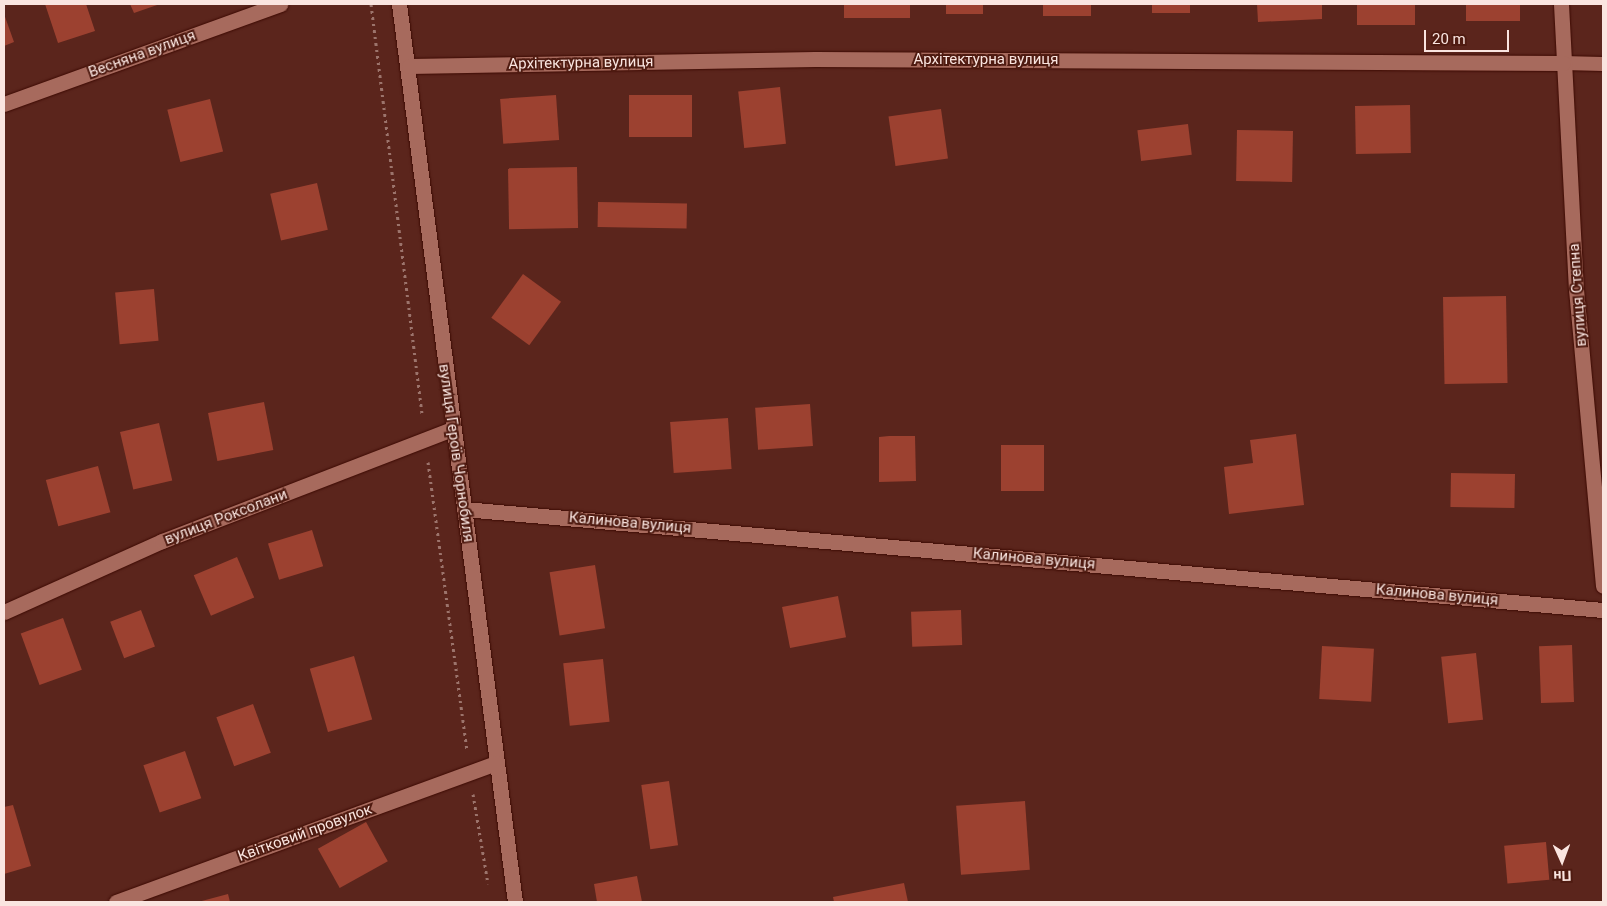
<!DOCTYPE html>
<meta charset="utf-8">
<style>
body{margin:0}
#map{position:relative;width:1607px;height:906px;overflow:hidden;background:#5b251c;font-family:Roboto,sans-serif}
div>[style]{position:absolute}
[style*='--x']{left:calc(var(--x)*1px);top:calc(var(--y)*1px);width:calc(var(--w)*1px);rotate:calc(var(--a)*1deg)}
.building>*{inset:0;background:#9c4130;transform-origin:0 0}
.path>*{height:3px;margin-top:-1.5px;transform-origin:0;background:repeating-linear-gradient(90deg,#9c746c 0 2.5px,transparent 0 6.5px)}
.roads{filter:drop-shadow(0 0 1px #3d0a03) drop-shadow(0 0 1px #3d0a03)}
.lane>*{height:14px;margin:-7px;padding:0 7px;transform-origin:7px;border-radius:7px;background:#a76a5d}
.street>*{height:15px;margin:-7.5px;padding:0 7.5px;transform-origin:7.5px;border-radius:7.5px;background:#a76a5d}
span{translate:-50% -50%;white-space:nowrap;text-align:center;line-height:1.15;-webkit-text-stroke:4px #4f1b11;paint-order:stroke}
.street-label{font-size:15px;color:#fae5e0}
.frame{position:absolute;inset:0;border:5px solid #fae5e0;pointer-events:none}
.north{position:absolute;left:1537px;top:836px;width:50px;height:50px;-webkit-text-stroke:4px #4f1b11;paint-order:stroke;rotate:178deg;font-size:14px;font-weight:700;line-height:20px;text-align:center;color:#fae5e0}
.north::after{content:'';display:block;margin:auto;width:18px;height:22px;background:#fae5e0;clip-path:polygon(50% 0,100% 100%,50% 72%,0 100%)}
.scale{position:absolute;left:1424px;top:30px;width:85px;height:22px;box-sizing:border-box;border:2px solid #fae5e0;border-top:0;padding-left:6px;font-size:15px;line-height:18px;white-space:nowrap;color:#fae5e0;-webkit-text-stroke:4px #4f1b11;paint-order:stroke}
</style>
<div id="map">
<div class="building">
<div style="clip-path:polygon(45px 4px,86px 4px,95px 31px,58px 43px)"></div>
<div style="clip-path:polygon(130px 4px,160px 4px,134px 13px)"></div>
<div style="left:844px;top:4px;width:66px;height:14px"></div>
<div style="left:946px;top:4px;width:37px;height:10px"></div>
<div style="left:1043px;top:4px;width:48px;height:12px"></div>
<div style="left:1152px;top:4px;width:38px;height:9px"></div>
<div style="clip-path:polygon(1257px 4px,1322px 4px,1322px 19px,1258px 22px)"></div>
<div style="left:1357px;top:4px;width:58px;height:21px"></div>
<div style="left:1466px;top:4px;width:54px;height:17px"></div>
<div style="clip-path:polygon(4px 14px,14px 42px,4px 46px)"></div>
<div style="left:780px;top:87px;width:57px;height:42px;rotate:84deg"></div>
<div style="left:556px;top:95px;width:45px;height:56px;rotate:86deg"></div>
<div style="left:629px;top:95px;width:63px;height:42px"></div>
<div style="left:210px;top:99px;width:54px;height:44px;rotate:76deg"></div>
<div style="left:1410px;top:105px;width:48px;height:55px;rotate:89deg"></div>
<div style="left:941px;top:109px;width:50px;height:53px;rotate:82deg"></div>
<div style="left:1188px;top:124px;width:31px;height:51px;rotate:83deg"></div>
<div style="left:1237px;top:130px;width:56px;height:51px;rotate:1deg"></div>
<div style="left:577px;top:167px;width:61px;height:69px;rotate:89deg"></div>
<div style="left:317px;top:183px;width:48px;height:48px;rotate:77deg"></div>
<div style="left:598px;top:202px;width:89px;height:25px;rotate:1deg"></div>
<div style="left:523px;top:274px;width:47px;height:54px;rotate:36deg"></div>
<div style="left:154px;top:289px;width:52px;height:39px;rotate:85deg"></div>
<div style="left:1506px;top:296px;width:87px;height:63px;rotate:89deg"></div>
<div style="left:264px;top:402px;width:49px;height:57px;rotate:79deg"></div>
<div style="left:810px;top:404px;width:42px;height:55px;rotate:86deg"></div>
<div style="left:728px;top:418px;width:51px;height:58px;rotate:86deg"></div>
<div style="left:159px;top:423px;width:59px;height:40px;rotate:77deg"></div>
<div style="clip-path:polygon(1296px 434px,1304px 505px,1229px 514px,1224px 467px,1253px 463px,1250px 440px)"></div>
<div style="clip-path:polygon(889px 436px,915px 436px,916px 481px,879px 482px,879px 437px)"></div>
<div style="left:1001px;top:445px;width:43px;height:46px"></div>
<div style="left:98px;top:466px;width:48px;height:54px;rotate:75deg"></div>
<div style="left:1451px;top:473px;width:64px;height:34px;rotate:1deg"></div>
<div style="left:312px;top:530px;width:38px;height:46px;rotate:73deg"></div>
<div style="left:237px;top:557px;width:44px;height:47px;rotate:67deg"></div>
<div style="left:595px;top:565px;width:64px;height:46px;rotate:81deg"></div>
<div style="left:838px;top:596px;width:42px;height:57px;rotate:79deg"></div>
<div style="left:141px;top:610px;width:39px;height:33px;rotate:69deg"></div>
<div style="left:961px;top:610px;width:35px;height:50px;rotate:88deg"></div>
<div style="left:63px;top:618px;width:55px;height:45px;rotate:70deg"></div>
<div style="left:1572px;top:645px;width:57px;height:33px;rotate:88deg"></div>
<div style="left:1322px;top:646px;width:52px;height:53px;rotate:3deg"></div>
<div style="left:1476px;top:653px;width:67px;height:35px;rotate:84deg"></div>
<div style="left:354px;top:656px;width:66px;height:46px;rotate:74deg"></div>
<div style="left:603px;top:659px;width:63px;height:40px;rotate:84deg"></div>
<div style="left:253px;top:704px;width:52px;height:39px;rotate:70deg"></div>
<div style="left:185px;top:751px;width:50px;height:44px;rotate:71deg"></div>
<div style="left:669px;top:781px;width:65px;height:28px;rotate:82deg"></div>
<div style="left:1025px;top:801px;width:69px;height:69px;rotate:86deg"></div>
<div style="clip-path:polygon(13px 805px,31px 866px,4px 874px,4px 807px)"></div>
<div style="left:366px;top:822px;width:45px;height:55px;rotate:61deg"></div>
<div style="left:1546px;top:842px;width:38px;height:42px;rotate:85deg"></div>
<div style="clip-path:polygon(637px 876px,642px 902px,597px 902px,594px 884px)"></div>
<div style="clip-path:polygon(904px 883px,908px 902px,834px 902px,833px 897px)"></div>
<div style="clip-path:polygon(228px 894px,230px 902px,198px 902px)"></div>
</div>
<div class="path">
<div style="--x:371;--y:4;--w:415;--a:82.9"></div>
<div style="--x:428;--y:462;--w:292;--a:82.3"></div>
<div style="--x:473;--y:794;--w:91;--a:80.5"></div>
</div>
<div class="roads">
<div class="lane">
<div style="--x:1563;--y:63;--w:40;--a:1.4"></div>
</div>
<div class="street">
<div style="--x:399;--y:4;--w:905;--a:82.64"></div>
<div style="--x:1561;--y:4;--w:285;--a:87"></div>
<div style="--x:1576;--y:289;--w:298;--a:84.8"></div>
<div style="--x:409;--y:66;--w:406;--a:-1"></div>
<div style="--x:815;--y:59;--w:748;--a:0.31"></div>
<div style="--x:4;--y:104;--w:294;--a:-19.9"></div>
<div style="--x:464;--y:509;--w:1143;--a:5.07"></div>
<div style="--x:4;--y:612;--w:173;--a:-24.2"></div>
<div style="--x:162;--y:541;--w:311;--a:-21.1"></div>
<div style="--x:116;--y:902;--w:404;--a:-20.1"></div>
</div>
</div>
<div class="street-label">
<span style="left:142px;top:54px;rotate:-20deg">Весняна вулиця</span>
<span style="left:986px;top:60px">Архітектурна вулиця</span>
<span style="left:581px;top:63px;rotate:-1deg">Архітектурна вулиця</span>
<span style="left:1578px;top:295px;rotate:-94deg">вулиця Степна</span>
<span style="left:456px;top:453px;rotate:82deg">вулиця Героїв Чорнобиля</span>
<span style="left:226px;top:517px;rotate:-21deg">вулиця Роксолани</span>
<span style="left:630px;top:523px;rotate:5deg">Калинова вулиця</span>
<span style="left:1034px;top:559px;rotate:5deg">Калинова вулиця</span>
<span style="left:1437px;top:595px;rotate:5deg">Калинова вулиця</span>
<span style="left:305px;top:833px;rotate:-20deg">Квітковий провулок</span>
</div>
<div class="frame"></div>
<div class="north">Пн</div>
<div class="scale">20 m</div>
</div>
